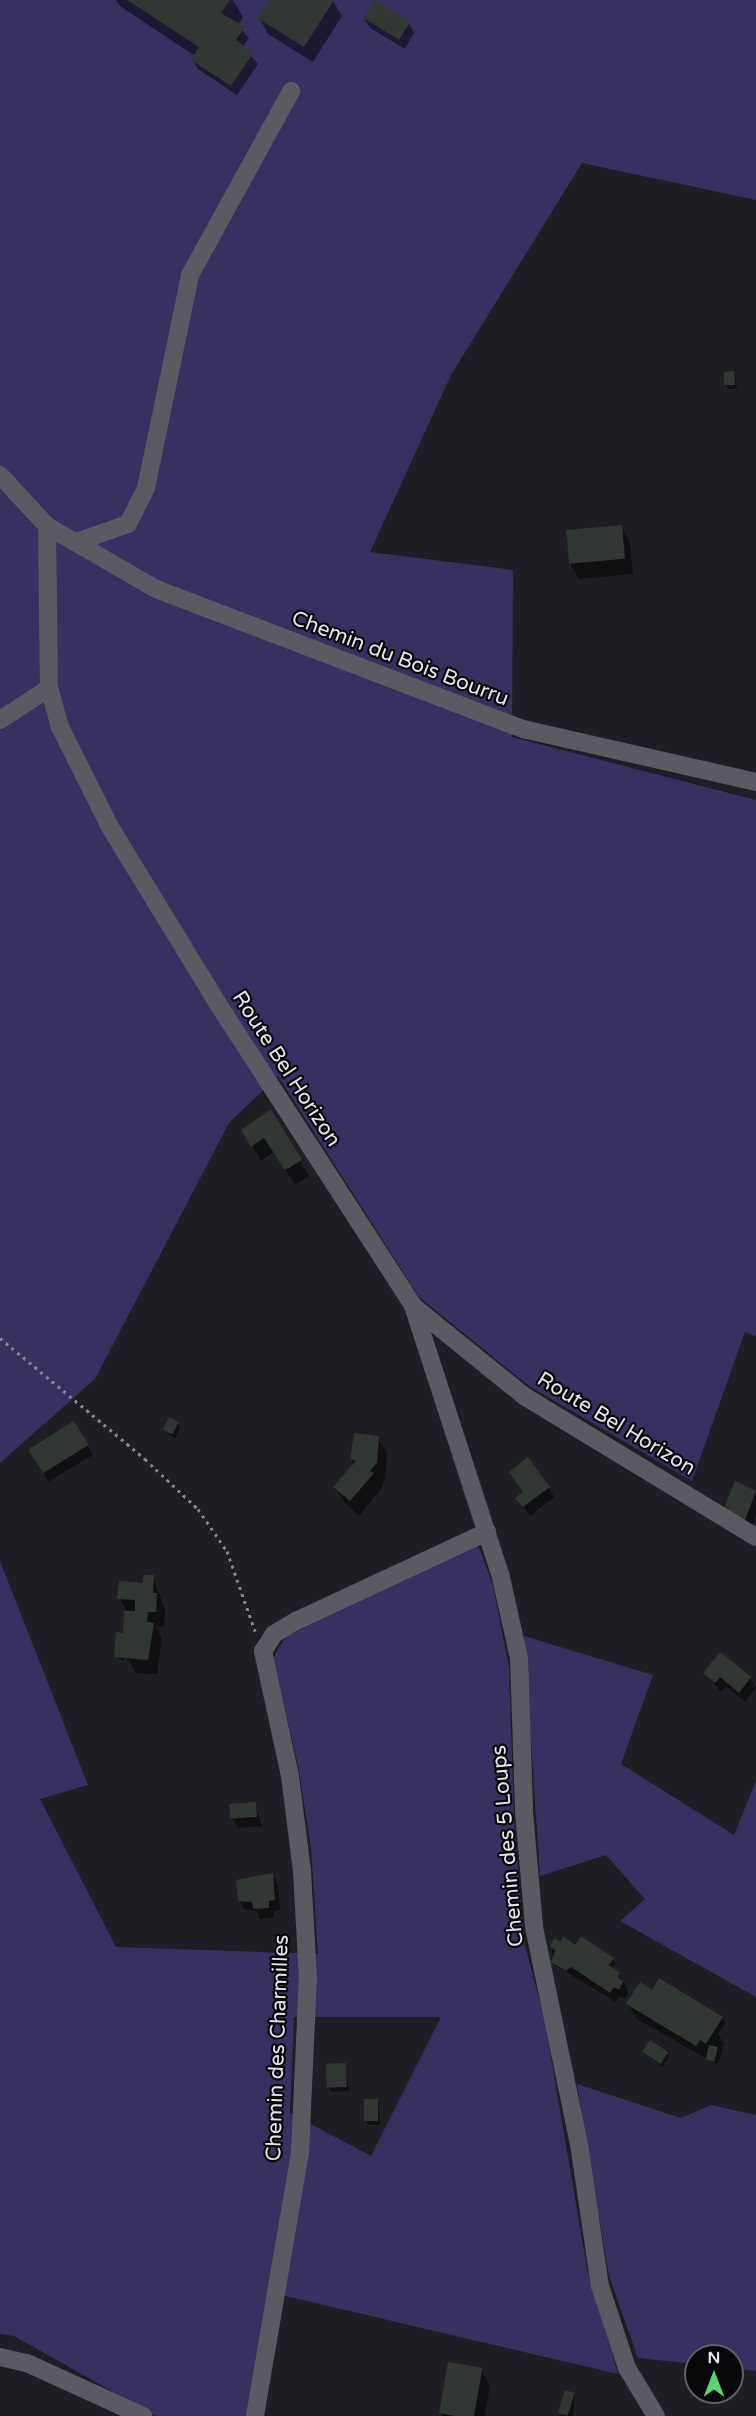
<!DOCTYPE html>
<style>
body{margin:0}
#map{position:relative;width:756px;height:2416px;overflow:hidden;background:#1e1e24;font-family:"Varela Round",sans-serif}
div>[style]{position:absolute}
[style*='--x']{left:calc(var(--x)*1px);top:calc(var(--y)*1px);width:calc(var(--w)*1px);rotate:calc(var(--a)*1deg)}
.green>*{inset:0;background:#383061}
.shadow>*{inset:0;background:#0007;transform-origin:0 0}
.building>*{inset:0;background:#313732;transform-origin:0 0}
.path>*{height:3px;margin-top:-1.5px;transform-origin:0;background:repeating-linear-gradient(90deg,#86868b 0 3px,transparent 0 7.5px)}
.minor>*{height:18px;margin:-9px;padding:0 9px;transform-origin:9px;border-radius:9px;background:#5b5a62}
span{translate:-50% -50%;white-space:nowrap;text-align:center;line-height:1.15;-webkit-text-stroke:4.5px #08080b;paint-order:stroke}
.street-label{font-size:21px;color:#e6e6ea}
.north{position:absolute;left:684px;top:2344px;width:60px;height:60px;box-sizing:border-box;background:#08080b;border:2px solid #616164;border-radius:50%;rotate:0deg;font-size:16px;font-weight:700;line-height:24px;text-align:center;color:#e6e6ea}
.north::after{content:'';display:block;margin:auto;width:21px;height:27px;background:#55d671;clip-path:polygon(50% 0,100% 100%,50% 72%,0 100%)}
</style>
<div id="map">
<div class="green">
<div style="clip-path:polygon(0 0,756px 0,756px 200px,582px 163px,451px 375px,370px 552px,513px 570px,512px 737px,756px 800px,756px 1336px,745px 1332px,692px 1481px,529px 1386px,419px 1297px,278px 1076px,229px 1123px,95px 1379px,0 1463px)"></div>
<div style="clip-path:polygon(evenodd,477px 1542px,493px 1585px,509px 1668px,514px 1820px,524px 1942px,544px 2017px,587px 2268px,618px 2374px,273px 2293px,250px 2416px,156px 2416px,14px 2336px,0 2334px,0 1561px,88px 1785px,40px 1799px,116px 1947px,318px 1954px,311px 1848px,298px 1765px,273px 1659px,285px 1637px,477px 1542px,294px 2017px,441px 2017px,371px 2156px,290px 2113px,294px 2017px)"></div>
<div style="clip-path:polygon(524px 1636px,653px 1675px,621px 1764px,734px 1835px,756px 1781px,756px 1997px,620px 1921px,645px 1899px,606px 1855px,540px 1876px)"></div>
<div style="clip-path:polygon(577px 2084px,681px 2118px,711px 2105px,756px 2115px,756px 2371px,732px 2368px,732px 2356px,696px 2356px,696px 2364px,638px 2358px,609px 2276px)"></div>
</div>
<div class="shadow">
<div style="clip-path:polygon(116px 0,233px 0,243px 17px,238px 25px,249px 38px,243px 47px,258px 64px,237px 95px,198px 69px,193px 60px,195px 56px,120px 6px)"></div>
<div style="clip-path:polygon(271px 0,333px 1px,342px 16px,313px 62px,268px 34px,259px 18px)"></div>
<div style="clip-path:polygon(364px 18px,409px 23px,414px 33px,405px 49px,370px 28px)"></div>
<div style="clip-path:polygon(734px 373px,737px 389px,728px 389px,726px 385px)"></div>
<div style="clip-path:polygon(621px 527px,630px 542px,633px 574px,579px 579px,570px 564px)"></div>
<div style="clip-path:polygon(271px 1111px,309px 1176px,295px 1185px,274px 1152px,261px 1161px,243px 1130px)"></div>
<div style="left:74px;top:1423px;width:37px;height:52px;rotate:59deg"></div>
<div style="clip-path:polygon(178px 1424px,180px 1428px,175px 1438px,167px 1433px,164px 1429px)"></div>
<div style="clip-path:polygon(378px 1438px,387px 1453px,385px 1478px,381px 1489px,359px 1516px,344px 1502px,335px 1487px,354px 1464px,351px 1459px)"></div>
<div style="clip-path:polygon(736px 1483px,756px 1493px,756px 1516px,751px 1529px,732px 1518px)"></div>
<div style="clip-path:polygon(549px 1487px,554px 1497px,530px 1516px,517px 1498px)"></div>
<div style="clip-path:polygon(153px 1577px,165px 1610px,164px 1627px,156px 1626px,162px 1639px,157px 1674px,136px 1673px,128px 1658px,127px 1662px,126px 1638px,124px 1661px,115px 1656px,124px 1634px,126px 1610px,119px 1598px)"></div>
<div style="clip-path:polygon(705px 1673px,750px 1678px,756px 1688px,745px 1702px,726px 1686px,721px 1692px)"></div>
<div style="clip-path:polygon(255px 1804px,262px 1826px,238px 1828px,232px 1818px)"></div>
<div style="clip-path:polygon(272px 1875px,278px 1885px,280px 1910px,274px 1911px,274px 1917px,260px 1919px,256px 1911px,245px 1910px,239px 1900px)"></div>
<div style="clip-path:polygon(582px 1938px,613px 1959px,616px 1964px,611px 1970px,625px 1984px,628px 1993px,625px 1999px,620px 1996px,616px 2002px,556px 1966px,551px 1946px,576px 1947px)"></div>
<div style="clip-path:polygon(652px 1992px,722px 2018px,725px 2023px,718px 2034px,724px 2044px,718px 2065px,637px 2019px,628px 2004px)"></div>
<div style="clip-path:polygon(645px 2052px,667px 2053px,669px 2057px,662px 2067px)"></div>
<div style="clip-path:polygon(345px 2064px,349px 2091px,332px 2092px,329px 2088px)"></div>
<div style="clip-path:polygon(378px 2100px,380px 2125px,368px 2125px,366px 2120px)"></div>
<div style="clip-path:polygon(481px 2370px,490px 2385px,485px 2416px,443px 2416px,441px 2413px)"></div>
<div style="clip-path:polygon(575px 2394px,573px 2416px,563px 2416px,561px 2413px)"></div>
</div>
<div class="building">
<div style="clip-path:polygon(127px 0,230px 0,221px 13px,245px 27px,236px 40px,253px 53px,231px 86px,191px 60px,199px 47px)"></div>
<div style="clip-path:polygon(269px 0,334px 0,304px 47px,257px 18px)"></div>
<div style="left:374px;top:0;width:42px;height:21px;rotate:31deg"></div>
<div style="clip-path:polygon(734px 371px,735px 385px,724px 385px,724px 372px)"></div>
<div style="left:622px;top:525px;width:34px;height:56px;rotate:85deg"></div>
<div style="clip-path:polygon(271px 1109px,302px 1160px,285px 1170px,264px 1138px,251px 1147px,241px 1130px)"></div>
<div style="left:169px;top:1417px;width:11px;height:14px;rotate:27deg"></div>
<div style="left:74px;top:1421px;width:28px;height:54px;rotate:58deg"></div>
<div style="clip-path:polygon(354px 1433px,379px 1436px,377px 1463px,370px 1471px,374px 1473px,350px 1501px,333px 1487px,356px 1461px,350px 1459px)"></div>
<div style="clip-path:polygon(528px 1457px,550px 1487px,523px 1507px,515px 1498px,523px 1492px,509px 1472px)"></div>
<div style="clip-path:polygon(735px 1481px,756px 1491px,745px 1520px,724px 1508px)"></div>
<div style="clip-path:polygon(143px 1575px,154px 1575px,153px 1593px,157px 1593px,156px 1612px,148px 1612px,147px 1622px,154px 1623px,148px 1660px,114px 1657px,116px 1632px,123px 1633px,124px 1611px,135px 1611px,135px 1600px,117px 1599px,119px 1581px,143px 1583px)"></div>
<div style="clip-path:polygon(720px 1652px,751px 1677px,739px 1693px,720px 1677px,715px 1683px,703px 1673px)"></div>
<div style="left:256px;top:1802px;width:15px;height:27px;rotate:86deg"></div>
<div style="clip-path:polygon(273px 1873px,275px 1900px,269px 1901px,269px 1908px,253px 1909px,252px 1902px,238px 1901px,236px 1880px)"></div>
<div style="clip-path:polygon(563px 1936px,575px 1945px,581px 1936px,614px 1958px,609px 1965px,620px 1973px,618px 1977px,623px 1982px,619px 1990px,614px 1987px,610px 1993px,571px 1967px,566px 1971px,551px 1962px,555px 1951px,550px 1946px,554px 1938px,560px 1942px)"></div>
<div style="clip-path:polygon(659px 1978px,723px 2017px,706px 2044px,700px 2040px,696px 2046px,626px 2004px,640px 1982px,652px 1990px)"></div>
<div style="left:650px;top:2040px;width:22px;height:14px;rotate:34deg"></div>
<div style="left:709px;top:2045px;width:9px;height:15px;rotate:13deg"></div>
<div style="left:346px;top:2063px;width:24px;height:20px;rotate:88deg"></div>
<div style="left:364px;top:2099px;width:14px;height:22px"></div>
<div style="left:448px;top:2362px;width:35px;height:52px;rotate:10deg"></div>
<div style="left:565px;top:2390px;width:10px;height:24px;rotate:17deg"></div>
</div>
<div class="path">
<div style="--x:0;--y:1338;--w:189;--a:39.8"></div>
<div style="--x:145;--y:1459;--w:73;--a:43.3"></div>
<div style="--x:198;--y:1509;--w:51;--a:55.4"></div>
<div style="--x:227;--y:1551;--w:85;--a:70.7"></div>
</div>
<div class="minor">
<div style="--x:0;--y:475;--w:69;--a:47.3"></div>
<div style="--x:47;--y:526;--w:162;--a:89.3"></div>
<div style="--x:49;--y:688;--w:41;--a:74.2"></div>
<div style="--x:60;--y:727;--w:112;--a:63.4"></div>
<div style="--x:110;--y:827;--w:207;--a:58.6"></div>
<div style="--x:218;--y:1004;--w:359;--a:57.1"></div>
<div style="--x:413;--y:1306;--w:143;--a:39"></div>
<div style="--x:524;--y:1396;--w:271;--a:31.3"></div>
<div style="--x:47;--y:526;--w:126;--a:30"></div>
<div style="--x:156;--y:589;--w:393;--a:20.9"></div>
<div style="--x:523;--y:729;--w:239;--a:12.8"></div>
<div style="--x:76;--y:542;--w:55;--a:-19.1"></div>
<div style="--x:128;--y:524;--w:40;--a:-63.4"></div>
<div style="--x:146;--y:488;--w:217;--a:-78.3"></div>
<div style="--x:190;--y:275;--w:210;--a:-61.2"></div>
<div style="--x:0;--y:720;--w:59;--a:-33.1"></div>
<div style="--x:413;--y:1306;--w:281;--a:72"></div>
<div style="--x:500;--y:1573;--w:87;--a:77.4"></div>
<div style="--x:519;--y:1658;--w:154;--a:88.1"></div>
<div style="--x:524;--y:1812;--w:115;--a:85"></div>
<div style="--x:534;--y:1927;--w:222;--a:78.3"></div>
<div style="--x:579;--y:2144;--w:144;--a:81.6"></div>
<div style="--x:600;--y:2286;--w:86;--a:71.8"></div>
<div style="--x:627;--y:2368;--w:56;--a:58.9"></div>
<div style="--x:0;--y:2357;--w:28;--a:13"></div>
<div style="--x:27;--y:2363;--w:128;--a:24.6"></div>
<div style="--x:255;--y:2416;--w:268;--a:-80.3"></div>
<div style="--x:300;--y:2152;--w:173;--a:-87.4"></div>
<div style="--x:308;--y:1979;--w:108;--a:-93.2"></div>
<div style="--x:302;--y:1871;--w:96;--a:-97.2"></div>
<div style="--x:290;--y:1776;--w:128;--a:-102.2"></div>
<div style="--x:263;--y:1651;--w:20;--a:-57"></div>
<div style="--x:274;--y:1634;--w:26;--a:-31"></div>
<div style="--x:296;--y:1621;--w:211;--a:-25"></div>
</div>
<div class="street-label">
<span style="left:400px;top:659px;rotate:21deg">Chemin du Bois Bourru</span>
<span style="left:286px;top:1069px;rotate:57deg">Route Bel Horizon</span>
<span style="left:616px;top:1424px;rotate:31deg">Route Bel Horizon</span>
<span style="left:508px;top:1846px;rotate:-95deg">Chemin des 5 Loups</span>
<span style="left:278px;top:2048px;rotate:-88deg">Chemin des Charmilles</span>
</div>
<div class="north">N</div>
</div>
